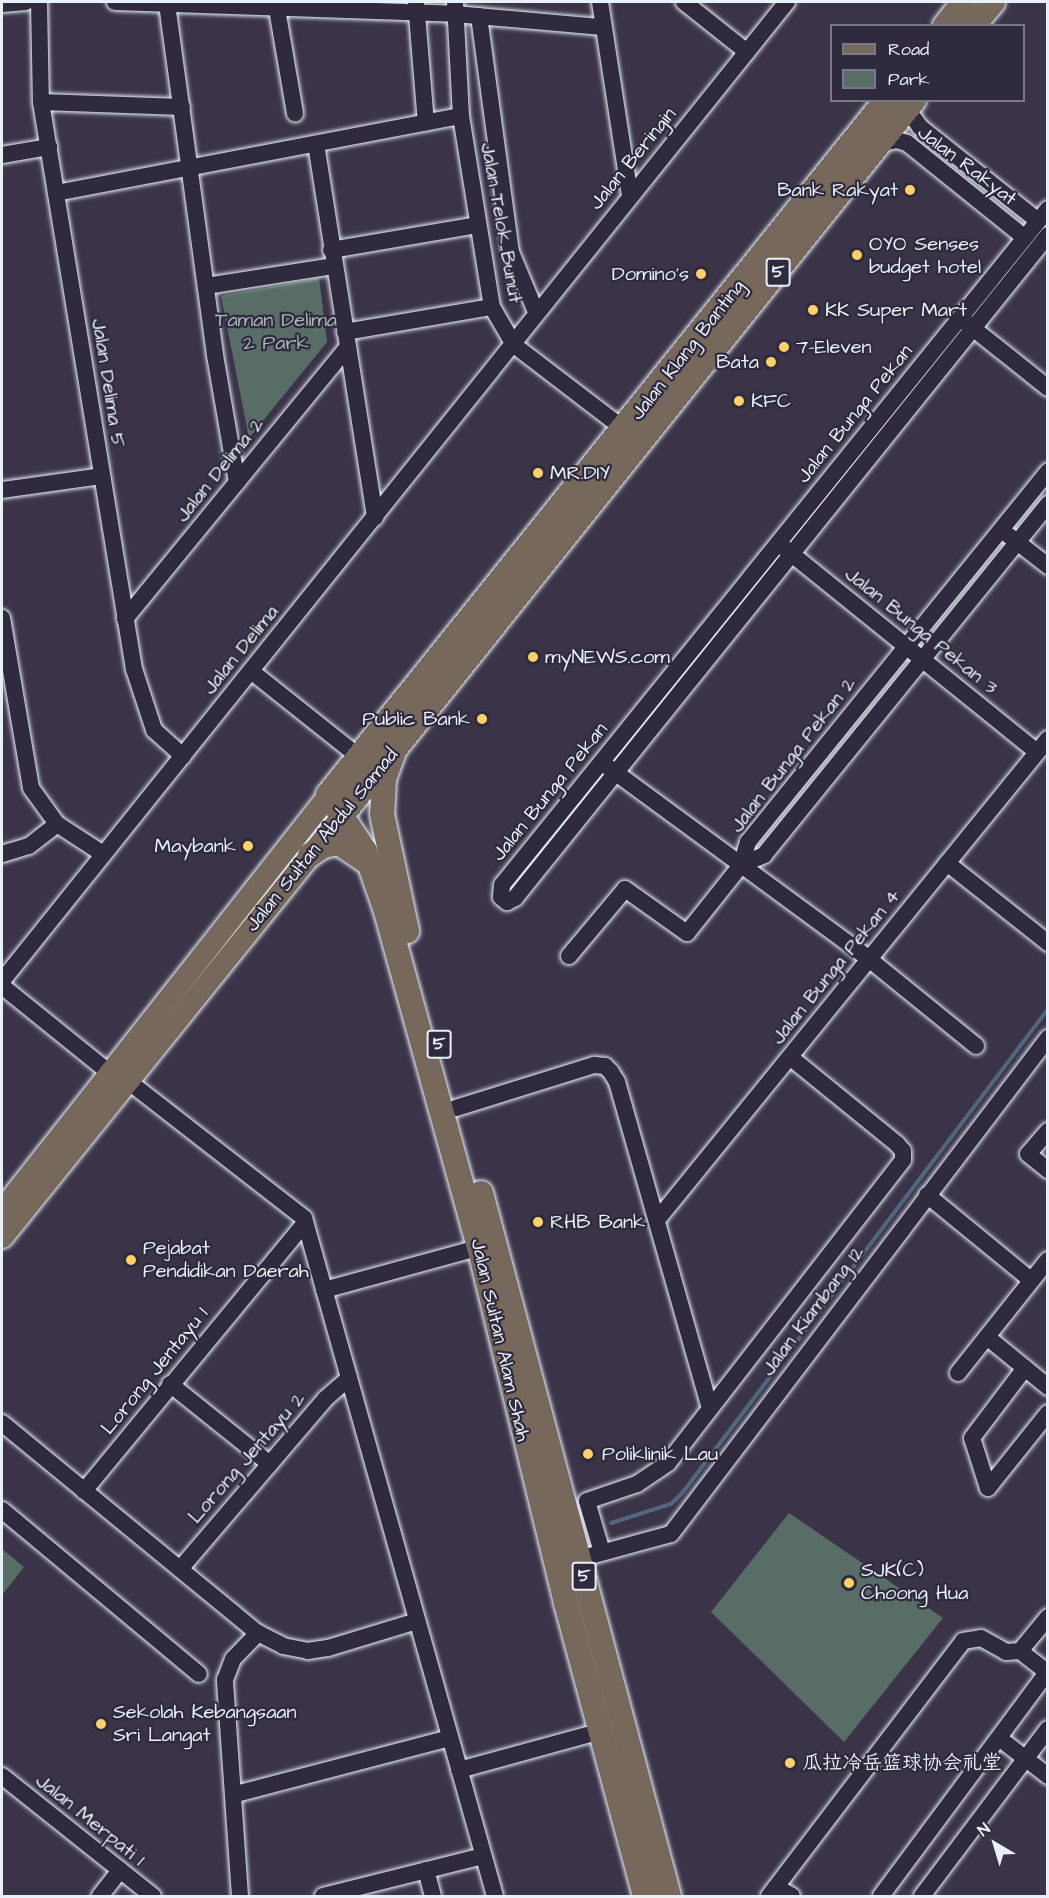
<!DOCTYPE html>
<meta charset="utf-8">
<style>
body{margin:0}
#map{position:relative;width:1049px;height:1898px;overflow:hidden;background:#3b3449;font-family:"Architects Daughter","LXGW WenKai TC",sans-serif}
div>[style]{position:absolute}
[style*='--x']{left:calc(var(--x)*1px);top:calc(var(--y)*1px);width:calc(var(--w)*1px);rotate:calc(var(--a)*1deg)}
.green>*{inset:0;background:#596d67}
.stream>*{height:4px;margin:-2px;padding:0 2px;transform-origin:2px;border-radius:2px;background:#51677c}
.roads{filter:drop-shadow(0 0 2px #e8f1f8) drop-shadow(0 0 2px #e8f1f8)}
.minor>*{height:16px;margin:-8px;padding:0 8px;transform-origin:8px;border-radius:8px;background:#2f2a3d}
.major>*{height:21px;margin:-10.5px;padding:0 10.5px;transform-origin:10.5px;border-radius:10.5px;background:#76695c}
.highway>*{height:24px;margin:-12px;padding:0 12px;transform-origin:12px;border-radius:12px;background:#76695c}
.dots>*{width:16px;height:16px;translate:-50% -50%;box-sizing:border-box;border:3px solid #2f2a3d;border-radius:50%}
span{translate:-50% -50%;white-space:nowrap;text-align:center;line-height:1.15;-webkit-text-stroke:4.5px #2f2a3d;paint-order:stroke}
.shield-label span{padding:2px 4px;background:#2f2a3d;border:2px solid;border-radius:4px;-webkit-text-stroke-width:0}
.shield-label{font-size:18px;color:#e8f1f8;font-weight:700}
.street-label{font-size:20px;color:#e8f1f8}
.poi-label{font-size:20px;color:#e8f1f8}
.right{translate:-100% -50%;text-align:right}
.left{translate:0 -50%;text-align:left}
.park-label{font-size:20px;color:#a8b6b7}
.frame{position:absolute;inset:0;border:3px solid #e8f1f8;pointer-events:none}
.legend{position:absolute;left:830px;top:24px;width:195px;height:78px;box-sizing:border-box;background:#2f2a3d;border:2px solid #797a88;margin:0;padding:8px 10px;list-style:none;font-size:18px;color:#e8f1f8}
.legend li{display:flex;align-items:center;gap:12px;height:30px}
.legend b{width:30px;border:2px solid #797a88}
.north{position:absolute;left:965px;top:1814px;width:60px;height:60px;-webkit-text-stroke:4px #2f2a3d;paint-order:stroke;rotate:322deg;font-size:16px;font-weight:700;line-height:24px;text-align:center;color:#e8f1f8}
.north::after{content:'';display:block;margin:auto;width:21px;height:27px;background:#e8f1f8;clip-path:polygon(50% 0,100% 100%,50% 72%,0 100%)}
</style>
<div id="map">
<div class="green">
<div style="clip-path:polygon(319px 278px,327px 342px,249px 438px,221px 296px)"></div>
<div style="clip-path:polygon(789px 1513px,943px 1618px,844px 1742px,711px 1612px)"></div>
<div style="clip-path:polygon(2px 1549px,24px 1567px,2px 1595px)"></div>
</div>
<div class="stream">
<div style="--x:611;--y:1523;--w:63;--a:-17.6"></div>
<div style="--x:671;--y:1504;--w:17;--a:-45"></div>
<div style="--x:683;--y:1492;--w:605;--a:-52.92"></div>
</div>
<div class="roads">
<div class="minor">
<div style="--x:39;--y:2;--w:100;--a:88.9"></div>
<div style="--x:41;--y:102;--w:575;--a:80.69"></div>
<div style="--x:134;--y:669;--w:64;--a:71.8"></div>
<div style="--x:154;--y:730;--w:39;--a:42"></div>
<div style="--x:115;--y:2;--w:340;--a:2"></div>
<div style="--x:455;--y:14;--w:148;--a:5.1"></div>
<div style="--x:416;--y:2;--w:121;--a:85.3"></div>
<div style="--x:455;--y:2;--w:114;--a:87"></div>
<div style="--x:461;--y:116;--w:193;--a:80.8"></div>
<div style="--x:492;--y:307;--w:44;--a:59.9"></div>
<div style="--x:514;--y:345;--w:145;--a:37.4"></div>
<div style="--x:600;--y:2;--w:196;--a:81.2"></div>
<div style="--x:684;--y:2;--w:80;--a:38.4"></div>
<div style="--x:2;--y:4;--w:24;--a:-5"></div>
<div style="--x:167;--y:4;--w:354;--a:82.2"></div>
<div style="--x:215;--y:355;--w:129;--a:80.2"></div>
<div style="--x:277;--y:9;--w:106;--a:80.2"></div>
<div style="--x:479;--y:16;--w:238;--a:82.3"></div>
<div style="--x:511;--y:252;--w:65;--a:67.4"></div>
<div style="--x:41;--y:102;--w:141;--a:2"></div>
<div style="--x:907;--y:109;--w:22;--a:54"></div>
<div style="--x:920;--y:127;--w:151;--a:38.5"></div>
<div style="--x:316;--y:144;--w:378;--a:81"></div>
<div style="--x:879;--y:144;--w:18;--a:-13"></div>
<div style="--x:897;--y:140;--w:10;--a:17"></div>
<div style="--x:907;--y:143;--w:150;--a:38.8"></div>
<div style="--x:2;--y:155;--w:48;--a:-9.7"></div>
<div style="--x:56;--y:193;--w:412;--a:-10.8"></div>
<div style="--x:1048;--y:209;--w:869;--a:128.93"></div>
<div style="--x:502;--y:885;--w:12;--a:95"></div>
<div style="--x:501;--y:897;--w:8;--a:40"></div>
<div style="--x:507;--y:902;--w:9;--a:-27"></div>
<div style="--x:515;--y:898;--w:851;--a:-51.2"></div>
<div style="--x:331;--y:250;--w:148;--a:-9.7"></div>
<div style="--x:206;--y:286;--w:130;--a:-8.9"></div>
<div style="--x:964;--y:321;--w:107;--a:38.6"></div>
<div style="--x:345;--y:332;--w:149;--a:-9.7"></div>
<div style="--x:2;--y:490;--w:101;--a:-8"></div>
<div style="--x:1008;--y:535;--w:51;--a:37.8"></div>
<div style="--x:783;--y:547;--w:326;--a:38.9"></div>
<div style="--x:2;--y:618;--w:172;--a:80.3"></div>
<div style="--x:31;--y:788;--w:44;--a:54.2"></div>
<div style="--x:57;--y:824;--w:55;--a:33.1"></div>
<div style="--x:125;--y:619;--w:350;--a:-50.7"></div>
<div style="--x:251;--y:671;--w:137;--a:38.5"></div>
<div style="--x:608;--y:767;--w:324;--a:36.3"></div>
<div style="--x:869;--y:959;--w:138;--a:39.1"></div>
<div style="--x:2;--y:854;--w:28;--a:-17"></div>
<div style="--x:29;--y:846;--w:36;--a:-38"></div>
<div style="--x:947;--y:863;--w:129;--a:38.4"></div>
<div style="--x:741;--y:865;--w:25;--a:-23"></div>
<div style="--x:764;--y:855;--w:452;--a:-51"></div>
<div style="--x:569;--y:956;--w:87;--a:-50.1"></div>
<div style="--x:625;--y:889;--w:76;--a:35.4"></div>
<div style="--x:687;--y:933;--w:87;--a:-51.5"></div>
<div style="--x:741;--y:865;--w:24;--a:-73"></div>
<div style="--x:748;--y:842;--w:477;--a:-51"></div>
<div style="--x:2;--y:981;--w:1255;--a:-51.28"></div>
<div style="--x:2;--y:986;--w:140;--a:38.9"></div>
<div style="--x:128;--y:1081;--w:223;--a:37.9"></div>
<div style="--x:304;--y:1218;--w:704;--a:74.27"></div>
<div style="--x:456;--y:1108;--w:145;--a:-17.3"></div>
<div style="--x:594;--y:1065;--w:11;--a:5"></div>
<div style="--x:605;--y:1066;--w:8;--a:45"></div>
<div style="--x:611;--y:1072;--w:12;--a:59"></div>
<div style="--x:617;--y:1082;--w:339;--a:74.1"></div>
<div style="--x:1048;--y:1131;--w:30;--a:131"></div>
<div style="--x:1028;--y:1154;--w:26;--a:39"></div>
<div style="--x:927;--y:1195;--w:134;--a:39.3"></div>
<div style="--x:657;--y:1220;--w:620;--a:-50.89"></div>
<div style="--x:324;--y:1290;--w:170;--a:-15.3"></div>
<div style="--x:987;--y:1337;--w:79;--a:39.3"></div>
<div style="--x:958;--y:1373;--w:144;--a:-51.5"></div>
<div style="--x:170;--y:1384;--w:128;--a:38.7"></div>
<div style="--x:2;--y:1423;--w:331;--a:39.4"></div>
<div style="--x:258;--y:1633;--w:28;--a:27"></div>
<div style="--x:283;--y:1646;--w:25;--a:11"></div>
<div style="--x:308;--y:1651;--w:20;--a:-9"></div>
<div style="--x:328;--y:1648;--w:93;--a:-16.9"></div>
<div style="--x:988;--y:1488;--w:52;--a:-107.7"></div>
<div style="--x:972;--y:1438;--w:88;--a:-52.9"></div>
<div style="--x:988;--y:1488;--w:96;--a:-51.3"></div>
<div style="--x:84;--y:1491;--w:347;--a:-50.5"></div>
<div style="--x:2;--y:1510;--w:256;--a:39.8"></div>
<div style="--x:602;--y:1552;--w:53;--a:-106.4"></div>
<div style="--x:587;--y:1501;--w:53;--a:-18.8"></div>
<div style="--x:637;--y:1484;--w:37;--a:-34"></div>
<div style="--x:668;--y:1463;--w:383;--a:-52.2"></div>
<div style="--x:903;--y:1160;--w:9;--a:-90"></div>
<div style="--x:903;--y:1151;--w:9;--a:-131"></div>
<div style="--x:897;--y:1144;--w:138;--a:-140.9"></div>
<div style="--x:579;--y:1559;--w:95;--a:-15.2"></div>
<div style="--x:671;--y:1534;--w:623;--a:-52.76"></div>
<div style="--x:180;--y:1569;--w:223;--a:-49.5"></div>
<div style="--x:325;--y:1399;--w:32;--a:-41"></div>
<div style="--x:1020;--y:1651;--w:44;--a:-50.5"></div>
<div style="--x:999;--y:1738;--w:62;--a:37.8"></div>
<div style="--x:459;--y:1770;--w:133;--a:-15.3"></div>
<div style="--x:2;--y:1776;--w:193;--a:38.5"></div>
<div style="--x:236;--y:1794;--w:221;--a:-14.7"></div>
<div style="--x:426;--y:1870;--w:27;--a:75"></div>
<div style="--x:776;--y:1887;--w:18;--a:29"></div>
<div style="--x:100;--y:1896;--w:33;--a:-52"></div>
<div style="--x:240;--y:1896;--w:217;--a:-94"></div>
<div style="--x:225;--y:1680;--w:22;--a:-69"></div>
<div style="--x:233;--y:1659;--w:36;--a:-46"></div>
<div style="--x:323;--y:1896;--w:165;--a:-14"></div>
<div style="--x:769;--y:1896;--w:320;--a:-52.7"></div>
<div style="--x:963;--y:1641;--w:18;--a:-9"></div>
<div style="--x:981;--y:1638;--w:29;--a:29"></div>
<div style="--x:1006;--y:1652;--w:14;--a:-4"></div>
<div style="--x:1020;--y:1651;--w:34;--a:38"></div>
<div style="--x:881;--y:1896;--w:280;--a:-53.4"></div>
<div style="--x:922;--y:1896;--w:209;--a:-53"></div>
</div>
<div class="major">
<div style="--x:2;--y:1209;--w:527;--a:-51.78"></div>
<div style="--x:2;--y:1237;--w:543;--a:-51.13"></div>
</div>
<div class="highway">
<div style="--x:945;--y:26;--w:31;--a:-52"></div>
<div style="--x:973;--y:26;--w:31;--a:-50"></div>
<div style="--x:395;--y:749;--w:33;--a:110"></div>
<div style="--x:384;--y:780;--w:34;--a:93"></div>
<div style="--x:382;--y:814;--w:120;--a:77.9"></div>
<div style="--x:343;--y:814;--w:914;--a:-51.35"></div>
<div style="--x:310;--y:855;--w:16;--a:-35"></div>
<div style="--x:323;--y:846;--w:16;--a:-11"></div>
<div style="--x:339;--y:843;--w:34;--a:34"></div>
<div style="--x:481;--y:1193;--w:728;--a:75.03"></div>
<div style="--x:645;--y:1896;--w:303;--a:-105.1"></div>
<div style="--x:566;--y:1603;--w:366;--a:-103.7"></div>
<div style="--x:479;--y:1247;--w:349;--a:-105.5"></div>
<div style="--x:386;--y:911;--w:64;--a:-109.3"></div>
<div style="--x:365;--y:851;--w:67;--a:-123.5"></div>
<div style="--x:328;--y:795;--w:891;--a:-51.24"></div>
</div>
</div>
<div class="dots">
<div style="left:910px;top:190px;background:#ffd166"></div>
<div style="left:857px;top:255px;background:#ffd166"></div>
<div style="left:701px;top:274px;background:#ffd166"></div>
<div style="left:813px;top:310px;background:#ffd166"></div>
<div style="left:784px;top:347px;background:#ffd166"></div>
<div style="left:771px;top:362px;background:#ffd166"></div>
<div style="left:739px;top:401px;background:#ffd166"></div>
<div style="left:538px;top:473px;background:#ffd166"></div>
<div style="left:533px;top:657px;background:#ffd166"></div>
<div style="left:482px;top:719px;background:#ffd166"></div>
<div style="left:248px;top:846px;background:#ffd166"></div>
<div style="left:538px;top:1222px;background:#ffd166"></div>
<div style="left:131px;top:1260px;background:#ffd166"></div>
<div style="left:588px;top:1454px;background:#ffd166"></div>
<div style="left:849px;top:1583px;background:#ffd166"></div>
<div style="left:101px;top:1724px;background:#ffd166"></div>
<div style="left:790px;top:1763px;background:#ffd166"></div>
</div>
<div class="shield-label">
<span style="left:778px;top:272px">5</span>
<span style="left:439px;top:1044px">5</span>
<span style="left:584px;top:1576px">5</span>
</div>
<div class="street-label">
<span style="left:633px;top:159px;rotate:-51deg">Jalan Beringin</span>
<span style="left:967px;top:166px;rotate:37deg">Jalan Rakyat</span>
<span style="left:501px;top:223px;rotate:80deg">Jalan Telok Bunut</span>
<span style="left:688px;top:350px;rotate:-52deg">Jalan Klang Banting</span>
<span style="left:108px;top:383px;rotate:81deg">Jalan Delima 5</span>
<span style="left:855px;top:414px;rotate:-51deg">Jalan Bunga Pekan</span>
<span style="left:220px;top:470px;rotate:-51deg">Jalan Delima 2</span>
<span style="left:921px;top:631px;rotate:39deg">Jalan Bunga Pekan 3</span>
<span style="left:241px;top:650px;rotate:-51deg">Jalan Delima</span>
<span style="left:793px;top:755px;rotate:-52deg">Jalan Bunga Pekan 2</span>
<span style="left:550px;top:792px;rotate:-51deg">Jalan Bunga Pekan</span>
<span style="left:322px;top:840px;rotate:-51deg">Jalan Sultan Abdul Samad</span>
<span style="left:836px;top:967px;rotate:-51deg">Jalan Bunga Pekan 4</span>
<span style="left:813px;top:1311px;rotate:-53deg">Jalan Kiambang 12</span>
<span style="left:500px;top:1340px;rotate:77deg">Jalan Sultan Alam Shah</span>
<span style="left:155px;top:1371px;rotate:-51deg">Lorong Jentayu 1</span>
<span style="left:247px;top:1458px;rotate:-49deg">Lorong Jentayu 2</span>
<span style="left:90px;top:1820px;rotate:39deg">Jalan Merpati 1</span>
</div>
<div class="poi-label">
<span class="right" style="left:898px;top:190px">Bank Rakyat</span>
<span class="left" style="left:869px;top:256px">OYO Senses<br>budget hotel</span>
<span class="right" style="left:689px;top:274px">Domino's</span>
<span class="left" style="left:825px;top:310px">KK Super Mart</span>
<span class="left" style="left:796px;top:347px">7-Eleven</span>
<span class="right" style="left:759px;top:362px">Bata</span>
<span class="left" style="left:751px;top:401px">KFC</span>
<span class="left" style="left:550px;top:473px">MR.DIY</span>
<span class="left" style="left:545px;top:657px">myNEWS.com</span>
<span class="right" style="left:470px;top:719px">Public Bank</span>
<span class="right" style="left:236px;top:846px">Maybank</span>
<span class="left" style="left:550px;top:1222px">RHB Bank</span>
<span class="left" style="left:143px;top:1260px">Pejabat<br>Pendidikan Daerah</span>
<span class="left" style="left:602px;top:1454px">Poliklinik Lau</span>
<span class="left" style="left:861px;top:1582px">SJK(C)<br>Choong Hua</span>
<span class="left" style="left:113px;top:1724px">Sekolah Kebangsaan<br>Sri Langat</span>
<span class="left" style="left:802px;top:1763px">瓜拉冷岳篮球协会礼堂</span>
</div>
<div class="park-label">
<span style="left:276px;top:332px">Taman Delima<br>2 Park</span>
</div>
<div class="frame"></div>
<ul class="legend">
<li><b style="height:8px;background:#76695c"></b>Road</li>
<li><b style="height:16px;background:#596d67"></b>Park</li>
</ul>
<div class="north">N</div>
</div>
